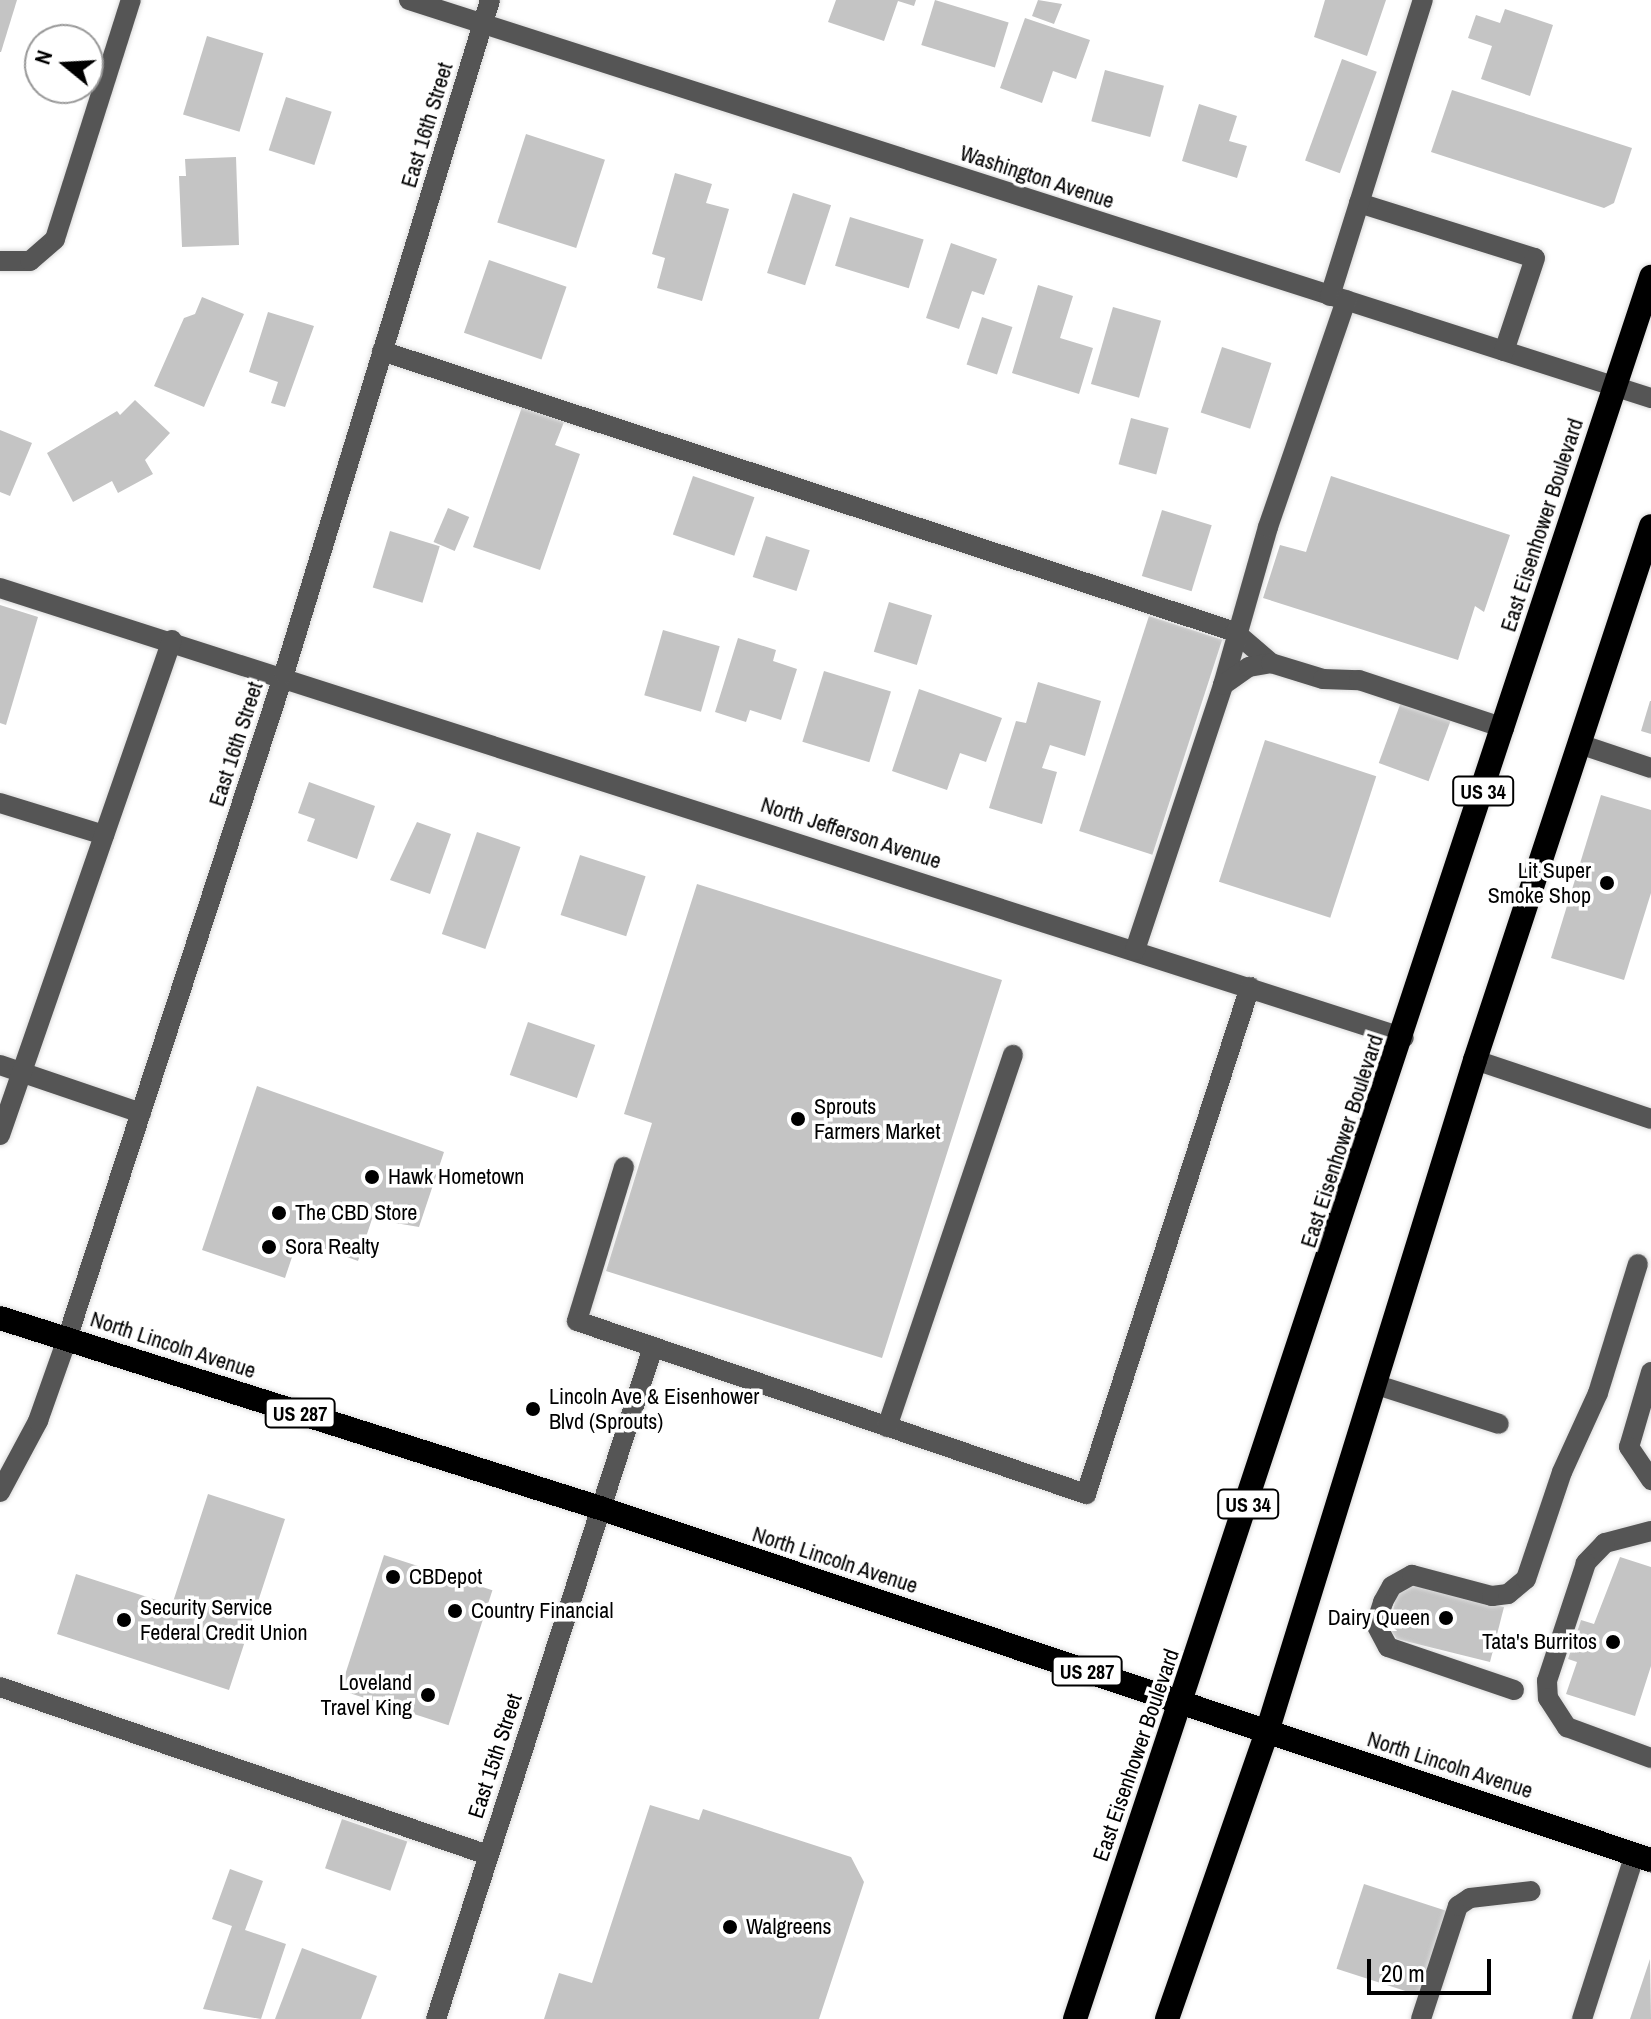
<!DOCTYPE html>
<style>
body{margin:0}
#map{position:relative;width:1651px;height:2019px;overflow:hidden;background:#fff;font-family:"Archivo Narrow",sans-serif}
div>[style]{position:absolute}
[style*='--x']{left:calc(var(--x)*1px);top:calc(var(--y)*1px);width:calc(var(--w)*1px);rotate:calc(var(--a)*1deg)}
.building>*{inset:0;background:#c4c4c4;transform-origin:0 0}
.roads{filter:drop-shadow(0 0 2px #dbdbdb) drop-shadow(0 0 2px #dbdbdb)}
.minor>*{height:20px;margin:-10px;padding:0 10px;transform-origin:10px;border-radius:10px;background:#555}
.highway>*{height:24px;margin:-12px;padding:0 12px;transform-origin:12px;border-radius:12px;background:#000}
.dots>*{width:22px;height:22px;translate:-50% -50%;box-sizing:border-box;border:4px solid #fff;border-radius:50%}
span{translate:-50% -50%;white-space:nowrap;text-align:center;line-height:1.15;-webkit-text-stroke:7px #fff;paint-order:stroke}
.shield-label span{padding:2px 6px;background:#fff;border:2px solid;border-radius:6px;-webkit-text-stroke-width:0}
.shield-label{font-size:20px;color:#000;font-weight:700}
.street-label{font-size:22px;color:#000}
.poi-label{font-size:22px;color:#000}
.right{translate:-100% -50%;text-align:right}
.left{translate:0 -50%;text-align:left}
.north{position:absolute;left:24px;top:24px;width:80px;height:80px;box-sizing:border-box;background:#fff;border:2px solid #999;border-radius:50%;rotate:288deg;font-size:22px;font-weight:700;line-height:32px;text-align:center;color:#000}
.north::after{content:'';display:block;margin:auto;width:28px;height:36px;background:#000;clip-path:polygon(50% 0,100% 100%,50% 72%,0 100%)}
.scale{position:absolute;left:1367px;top:1959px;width:124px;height:36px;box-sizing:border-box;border:4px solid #000;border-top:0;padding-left:10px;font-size:24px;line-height:28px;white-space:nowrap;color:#000;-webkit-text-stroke:6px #fff;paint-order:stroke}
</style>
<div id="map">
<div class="building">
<div style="clip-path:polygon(0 0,17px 0,1px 52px,0 52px)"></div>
<div style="clip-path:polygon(836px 0,916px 0,914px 6px,898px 1px,884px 41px,828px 22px)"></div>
<div style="left:935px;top:0;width:77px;height:47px;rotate:17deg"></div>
<div style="clip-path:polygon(1038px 0,1062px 4px,1054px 24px,1032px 16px)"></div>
<div style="clip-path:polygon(1325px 0,1386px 0,1367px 56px,1314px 37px)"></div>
<div style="clip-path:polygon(1505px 9px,1553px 25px,1530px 96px,1481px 79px,1492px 46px,1468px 38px,1476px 15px,1500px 23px)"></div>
<div style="clip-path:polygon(1025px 18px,1090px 40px,1076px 79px,1053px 71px,1042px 103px,1000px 88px)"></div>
<div style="left:207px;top:36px;width:59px;height:82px;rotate:17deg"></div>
<div style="left:1342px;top:59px;width:37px;height:108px;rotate:20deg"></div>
<div style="left:1105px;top:70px;width:61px;height:53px;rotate:15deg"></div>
<div style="clip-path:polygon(1452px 90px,1632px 148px,1614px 203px,1604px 208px,1431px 152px)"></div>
<div style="left:286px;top:97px;width:48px;height:56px;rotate:18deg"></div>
<div style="clip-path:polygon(1199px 104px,1237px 116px,1229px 141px,1247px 146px,1237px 178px,1182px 161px)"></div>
<div style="left:526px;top:134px;width:83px;height:93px;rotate:18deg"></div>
<div style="clip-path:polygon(236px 157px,239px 245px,182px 247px,179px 176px,186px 176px,185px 159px)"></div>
<div style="clip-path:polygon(675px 173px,712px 184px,706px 203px,729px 209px,702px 301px,657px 288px,665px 258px,652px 254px)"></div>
<div style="left:793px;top:193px;width:40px;height:84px;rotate:18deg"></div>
<div style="left:850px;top:217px;width:77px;height:51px;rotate:17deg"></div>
<div style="clip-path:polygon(951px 243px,997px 259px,984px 295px,972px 291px,959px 329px,926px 318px)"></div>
<div style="left:489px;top:260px;width:82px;height:77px;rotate:19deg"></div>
<div style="clip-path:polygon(1038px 285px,1073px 296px,1060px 338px,1093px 348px,1079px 394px,1012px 373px)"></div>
<div style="clip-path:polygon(202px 297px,244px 314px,204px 407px,154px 386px,184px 318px,195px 314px)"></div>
<div style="left:1113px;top:307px;width:50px;height:80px;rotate:16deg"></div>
<div style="clip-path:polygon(268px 312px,314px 326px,285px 407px,271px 403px,278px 382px,249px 372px)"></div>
<div style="left:982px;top:317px;width:32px;height:50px;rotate:18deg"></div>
<div style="left:1222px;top:347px;width:52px;height:69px;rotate:18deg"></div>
<div style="clip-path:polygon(135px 400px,170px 433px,145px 460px,153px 474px,118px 493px,112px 481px,73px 502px,47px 453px,117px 411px,120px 415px)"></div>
<div style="clip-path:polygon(522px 407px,564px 422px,555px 445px,580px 454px,540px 570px,473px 547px)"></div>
<div style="left:1131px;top:418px;width:39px;height:48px;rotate:15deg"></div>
<div style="clip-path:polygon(0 430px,32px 443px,10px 496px,0 492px)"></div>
<div style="left:693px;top:476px;width:65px;height:62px;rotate:19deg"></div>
<div style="clip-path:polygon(1331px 476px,1510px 535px,1484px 612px,1475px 606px,1458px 660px,1263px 598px,1280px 545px,1306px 552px)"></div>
<div style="left:448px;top:508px;width:23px;height:37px;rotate:23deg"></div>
<div style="left:1162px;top:510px;width:52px;height:69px;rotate:17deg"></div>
<div style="left:390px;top:531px;width:52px;height:59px;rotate:17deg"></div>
<div style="left:766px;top:536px;width:46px;height:43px;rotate:18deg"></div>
<div style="left:889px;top:602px;width:45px;height:52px;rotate:17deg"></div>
<div style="clip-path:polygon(0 605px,38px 617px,6px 725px,0 723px)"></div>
<div style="left:1149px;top:616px;width:77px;height:226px;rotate:18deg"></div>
<div style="left:663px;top:630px;width:59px;height:68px;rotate:16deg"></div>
<div style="clip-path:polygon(738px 638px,776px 650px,773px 661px,797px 669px,781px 720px,750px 710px,746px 722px,715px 712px)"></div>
<div style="left:824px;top:671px;width:70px;height:74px;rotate:17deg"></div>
<div style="clip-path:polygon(1038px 682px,1101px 701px,1085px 756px,1050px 745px,1042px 768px,1057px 772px,1042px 824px,989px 808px,1016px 721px,1026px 723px)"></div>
<div style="clip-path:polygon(919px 689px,1002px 718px,986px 762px,960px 753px,947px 790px,892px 771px)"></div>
<div style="clip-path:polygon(1650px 701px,1651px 701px,1651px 734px,1641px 731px)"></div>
<div style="left:1401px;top:702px;width:53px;height:65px;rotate:20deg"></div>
<div style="left:1265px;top:740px;width:117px;height:149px;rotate:18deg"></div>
<div style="clip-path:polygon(309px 782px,375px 806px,357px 859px,307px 841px,315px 819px,298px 813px)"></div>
<div style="clip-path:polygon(1601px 795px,1651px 810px,1651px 893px,1624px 980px,1551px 958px)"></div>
<div style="clip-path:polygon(417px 822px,451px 834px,430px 894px,390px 880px)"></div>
<div style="left:477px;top:832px;width:46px;height:108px;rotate:19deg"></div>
<div style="left:580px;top:855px;width:69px;height:63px;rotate:18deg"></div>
<div style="clip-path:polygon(697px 884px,1002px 980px,882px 1358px,606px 1271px,652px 1123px,624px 1114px)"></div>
<div style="left:528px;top:1022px;width:71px;height:56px;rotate:19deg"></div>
<div style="clip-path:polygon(257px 1086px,444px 1152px,419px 1227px,372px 1219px,358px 1261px,298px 1239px,285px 1278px,202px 1250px)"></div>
<div style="clip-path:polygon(208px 1494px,285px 1519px,229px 1690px,57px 1634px,76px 1574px,172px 1605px)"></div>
<div style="left:384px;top:1555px;width:114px;height:142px;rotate:18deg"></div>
<div style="clip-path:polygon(1620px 1557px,1651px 1567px,1651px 1666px,1635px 1716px,1566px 1694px,1577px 1662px,1568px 1659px,1581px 1620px,1594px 1624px)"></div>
<div style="clip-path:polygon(1411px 1585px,1504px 1607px,1490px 1662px,1397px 1639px,1389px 1628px,1397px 1593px)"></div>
<div style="clip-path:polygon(650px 1805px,699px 1820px,703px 1809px,851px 1857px,864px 1882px,819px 2019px,544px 2019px,559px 1973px,592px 1983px)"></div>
<div style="left:342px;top:1819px;width:69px;height:52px;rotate:19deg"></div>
<div style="clip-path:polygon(230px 1869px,263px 1881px,245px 1930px,286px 1944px,261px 2019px,203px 2009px,232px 1926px,212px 1919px)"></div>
<div style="left:1364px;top:1884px;width:92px;height:89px;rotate:18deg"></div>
<div style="clip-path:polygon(302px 1948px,377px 1976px,361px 2019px,275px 2019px)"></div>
<div style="clip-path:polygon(1650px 1959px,1651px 2019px,1630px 2019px)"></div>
</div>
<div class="roads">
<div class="minor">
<div style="--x:409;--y:0;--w:1304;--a:17.77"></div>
<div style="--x:1359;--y:203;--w:184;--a:17.4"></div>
<div style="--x:1535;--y:258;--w:98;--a:108.4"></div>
<div style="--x:0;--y:261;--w:30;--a:0"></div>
<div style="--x:30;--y:261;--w:33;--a:-41"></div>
<div style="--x:55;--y:239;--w:251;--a:-72.4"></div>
<div style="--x:1330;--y:296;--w:310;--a:-72.6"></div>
<div style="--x:382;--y:351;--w:898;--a:18.23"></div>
<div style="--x:1235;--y:632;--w:48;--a:40.7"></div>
<div style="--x:0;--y:588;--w:1474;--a:17.77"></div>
<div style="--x:1223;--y:685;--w:164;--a:-74.1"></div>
<div style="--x:1268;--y:527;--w:240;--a:-71"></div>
<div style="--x:1579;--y:744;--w:76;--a:18.4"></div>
<div style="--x:0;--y:803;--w:109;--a:17.1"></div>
<div style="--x:1135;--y:950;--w:279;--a:-71.6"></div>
<div style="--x:1223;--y:685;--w:32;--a:-35"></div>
<div style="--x:1249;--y:667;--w:22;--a:-10"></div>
<div style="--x:1271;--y:663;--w:54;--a:17.1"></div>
<div style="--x:1323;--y:679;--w:36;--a:2"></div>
<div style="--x:1359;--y:680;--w:153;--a:18.3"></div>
<div style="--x:1475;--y:1060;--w:186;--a:18.5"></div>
<div style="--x:0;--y:1065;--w:149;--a:18.8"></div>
<div style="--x:0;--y:1135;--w:524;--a:-70.84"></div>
<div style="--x:624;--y:1167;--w:161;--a:107"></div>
<div style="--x:577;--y:1321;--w:538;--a:18.77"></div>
<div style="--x:1086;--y:1494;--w:533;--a:-72.08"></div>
<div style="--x:1651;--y:1372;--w:78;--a:106.3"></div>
<div style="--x:1629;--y:1447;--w:40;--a:56"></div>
<div style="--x:1374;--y:1384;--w:131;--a:17.7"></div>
<div style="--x:887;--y:1427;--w:393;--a:-71.3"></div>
<div style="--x:0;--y:1492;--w:81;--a:-61.8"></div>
<div style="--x:38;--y:1421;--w:87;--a:-70.5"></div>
<div style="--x:67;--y:1339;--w:700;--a:-71.93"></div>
<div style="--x:284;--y:674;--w:705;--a:-73"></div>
<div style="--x:1651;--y:1531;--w:48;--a:165.4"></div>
<div style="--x:1605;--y:1543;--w:28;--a:134"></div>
<div style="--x:1586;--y:1563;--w:124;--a:108.3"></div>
<div style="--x:1547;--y:1681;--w:17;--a:87"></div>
<div style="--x:1548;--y:1698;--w:35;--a:57"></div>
<div style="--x:1567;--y:1727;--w:90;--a:20.3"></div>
<div style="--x:0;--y:1687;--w:516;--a:19"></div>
<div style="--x:1514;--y:1690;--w:133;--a:-161.2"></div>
<div style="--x:1388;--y:1647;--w:26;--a:-118"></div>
<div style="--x:1376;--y:1624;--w:23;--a:-72"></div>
<div style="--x:1383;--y:1602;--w:18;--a:-61"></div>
<div style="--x:1392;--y:1586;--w:23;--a:-29"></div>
<div style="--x:1412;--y:1575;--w:83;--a:14.7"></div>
<div style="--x:1492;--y:1596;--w:16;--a:-7"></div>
<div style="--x:1508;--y:1594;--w:23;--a:-40"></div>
<div style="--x:1526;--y:1579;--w:113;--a:-71.4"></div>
<div style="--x:1562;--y:1472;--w:87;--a:-65.5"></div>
<div style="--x:1598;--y:1393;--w:135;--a:-72.8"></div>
<div style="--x:436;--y:2019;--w:706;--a:-72.1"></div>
<div style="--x:1421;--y:2019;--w:119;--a:-71.9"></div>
<div style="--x:1458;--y:1906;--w:14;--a:-34"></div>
<div style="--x:1470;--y:1898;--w:61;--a:-6.5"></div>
<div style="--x:1582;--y:2019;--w:173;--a:-72.2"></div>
</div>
<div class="highway">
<div style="--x:0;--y:1318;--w:629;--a:17.57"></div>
<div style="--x:600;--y:1508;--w:1108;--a:18.52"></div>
<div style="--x:1075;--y:2019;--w:1835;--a:-71.7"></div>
<div style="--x:1167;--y:2019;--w:304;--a:-70.8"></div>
<div style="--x:1267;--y:1732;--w:703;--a:-72.8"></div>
<div style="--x:1475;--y:1060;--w:562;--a:-71.76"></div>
</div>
</div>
<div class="dots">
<div style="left:1607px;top:883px;background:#000"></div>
<div style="left:798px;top:1119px;background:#000"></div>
<div style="left:372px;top:1177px;background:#000"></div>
<div style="left:279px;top:1213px;background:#000"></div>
<div style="left:269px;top:1247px;background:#000"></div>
<div style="left:533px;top:1409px;background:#000"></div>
<div style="left:393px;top:1577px;background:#000"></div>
<div style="left:455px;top:1611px;background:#000"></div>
<div style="left:1446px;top:1618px;background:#000"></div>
<div style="left:124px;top:1620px;background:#000"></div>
<div style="left:1613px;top:1642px;background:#000"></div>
<div style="left:428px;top:1695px;background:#000"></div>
<div style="left:730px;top:1927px;background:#000"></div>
</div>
<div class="shield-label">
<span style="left:1483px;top:791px">US 34</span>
<span style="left:300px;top:1413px">US 287</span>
<span style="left:1248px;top:1504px">US 34</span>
<span style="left:1087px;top:1671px">US 287</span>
</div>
<div class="street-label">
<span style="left:427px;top:125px;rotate:-73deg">East 16th Street</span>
<span style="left:1037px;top:177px;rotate:18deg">Washington Avenue</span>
<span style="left:1542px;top:525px;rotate:-72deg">East Eisenhower Boulevard</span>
<span style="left:236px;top:744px;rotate:-72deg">East 16th Street</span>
<span style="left:851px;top:833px;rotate:18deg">North Jefferson Avenue</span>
<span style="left:1342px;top:1141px;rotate:-72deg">East Eisenhower Boulevard</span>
<span style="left:173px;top:1345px;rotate:18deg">North Lincoln Avenue</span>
<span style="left:835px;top:1560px;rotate:18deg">North Lincoln Avenue</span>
<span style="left:1136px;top:1755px;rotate:-71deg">East Eisenhower Boulevard</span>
<span style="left:495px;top:1756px;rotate:-72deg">East 15th Street</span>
<span style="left:1450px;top:1765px;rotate:18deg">North Lincoln Avenue</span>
</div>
<div class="poi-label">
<span class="right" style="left:1591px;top:883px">Lit Super<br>Smoke Shop</span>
<span class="left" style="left:814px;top:1119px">Sprouts<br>Farmers Market</span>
<span class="left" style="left:388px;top:1177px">Hawk Hometown</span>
<span class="left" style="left:295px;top:1213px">The CBD Store</span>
<span class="left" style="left:285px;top:1247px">Sora Realty</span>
<span class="left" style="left:549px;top:1409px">Lincoln Ave &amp; Eisenhower<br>Blvd (Sprouts)</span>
<span class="left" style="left:409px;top:1577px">CBDepot</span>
<span class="left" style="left:140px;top:1620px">Security Service<br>Federal Credit Union</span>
<span class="left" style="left:471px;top:1611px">Country Financial</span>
<span class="right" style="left:1430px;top:1618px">Dairy Queen</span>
<span class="right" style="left:1597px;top:1642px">Tata's Burritos</span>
<span class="right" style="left:412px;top:1695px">Loveland<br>Travel King</span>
<span class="left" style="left:746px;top:1927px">Walgreens</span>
</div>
<div class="north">N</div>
<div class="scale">20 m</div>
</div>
